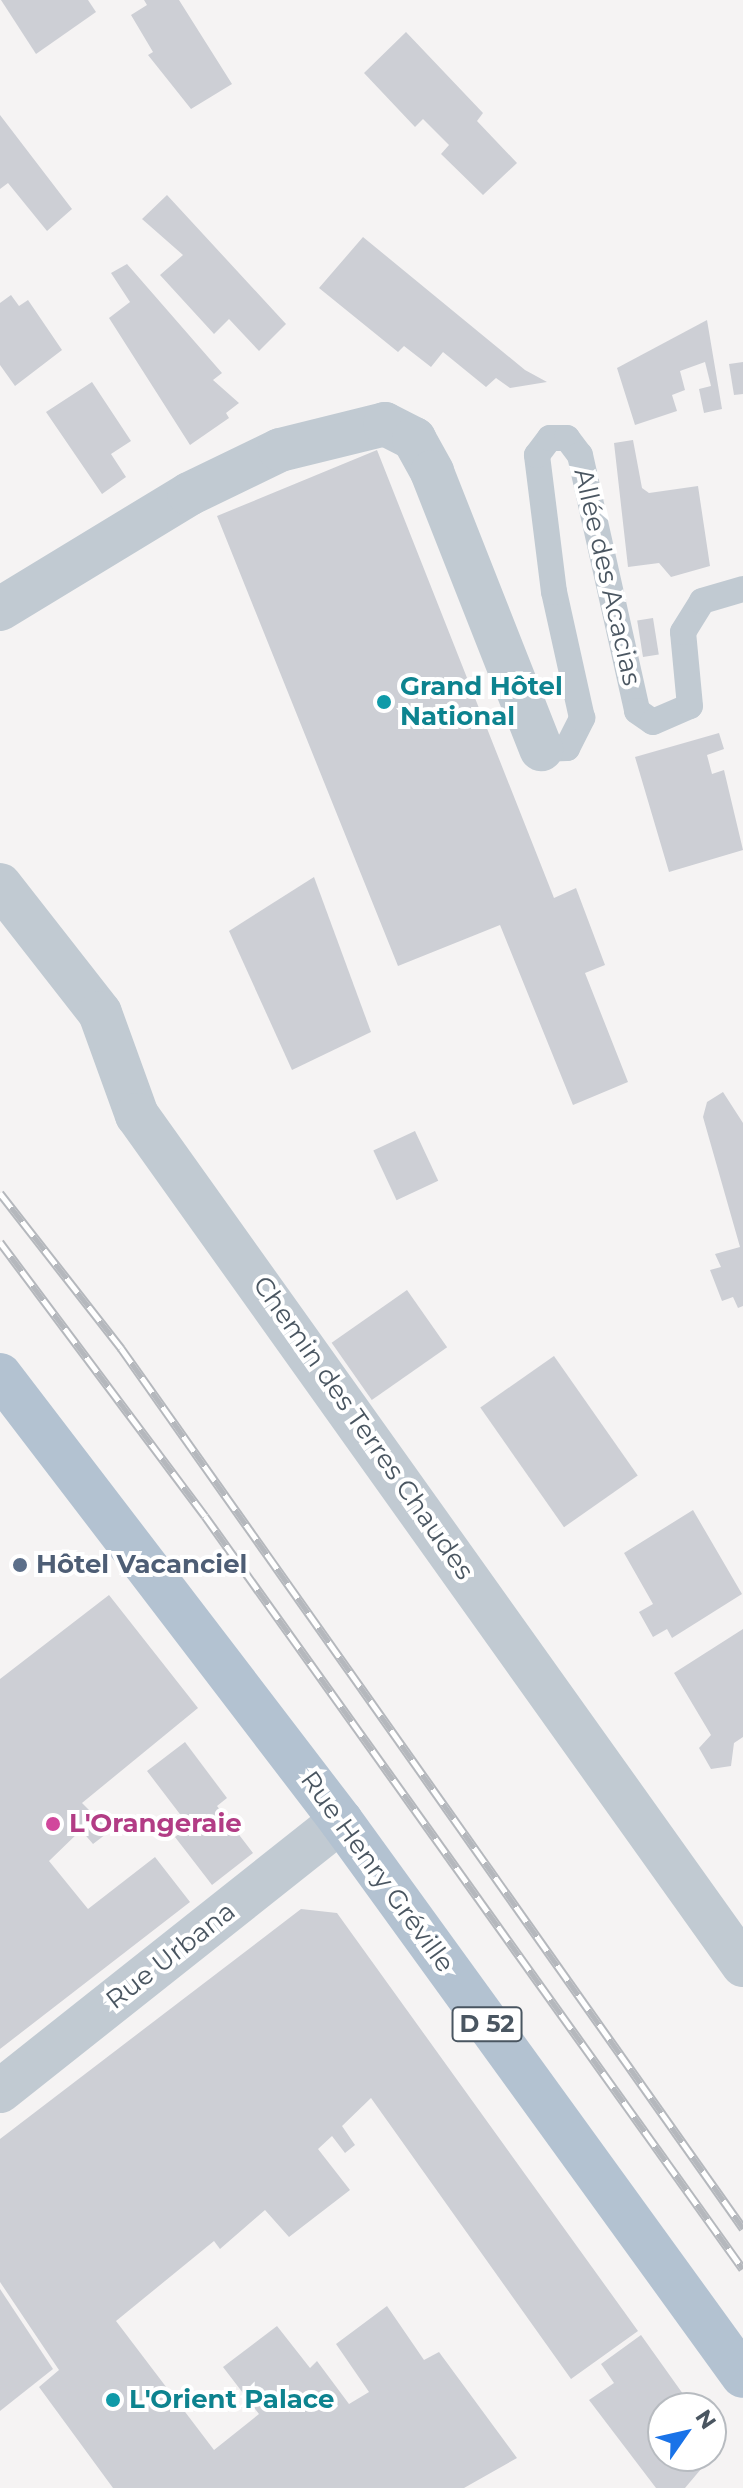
<!DOCTYPE html>
<meta charset="utf-8">
<style>
body{margin:0}
#map{position:relative;width:743px;height:2488px;overflow:hidden;background:#f5f3f3;font-family:Montserrat,sans-serif}
div>[style]{position:absolute}
[style*='--x']{left:calc(var(--x)*1px);top:calc(var(--y)*1px);width:calc(var(--w)*1px);rotate:calc(var(--a)*1deg)}
.building>*{inset:0;background:#cdcfd5;transform-origin:0 0}
.service>*{height:26px;margin:-13px;padding:0 13px;transform-origin:13px;border-radius:13px;background:#c1cad2}
.minor>*{height:44px;margin:-22px;padding:0 22px;transform-origin:22px;border-radius:22px;background:#c1cad2}
.primary>*{height:44px;margin:-22px;padding:0 22px;transform-origin:22px;border-radius:22px;background:#b3c2d1}
.rail>*{height:9px;margin-top:-4.5px;transform-origin:0;background:repeating-linear-gradient(90deg,#fff 0 18px,#b5b8bd 0 36px);box-sizing:border-box;border-block:2px solid #b5b8bd}
.dots>*{width:22px;height:22px;translate:-50% -50%;box-sizing:border-box;border:4px solid #fff;border-radius:50%}
span{translate:-50% -50%;white-space:nowrap;text-align:center;line-height:1.15;-webkit-text-stroke:8px #fff;paint-order:stroke}
.shield-label span{padding:2px 6px;background:#fff;border:2px solid;border-radius:6px;-webkit-text-stroke-width:0}
.shield-label{font-size:24px;color:#4a5661;font-weight:700}
.street-label{font-size:26px;color:#4a5661}
.culture-label{font-size:26px;color:#0d838f;font-weight:700}
.left{translate:0 -50%;text-align:left}
.service-label{font-size:26px;color:#4e5e75;font-weight:700}
.hotel-label{font-size:26px;color:#b23c85;font-weight:700}
.north{position:absolute;left:647px;top:2392px;width:80px;height:80px;box-sizing:border-box;background:#fff;border:2px solid #b7bbc0;border-radius:50%;rotate:56deg;font-size:22px;font-weight:700;line-height:32px;text-align:center;color:#4a5661}
.north::after{content:'';display:block;margin:auto;width:28px;height:36px;background:#1a73e8;clip-path:polygon(50% 0,100% 100%,50% 72%,0 100%)}
</style>
<div id="map">
<div class="building">
<div style="clip-path:polygon(1px 0,88px 0,96px 12px,36px 54px)"></div>
<div style="clip-path:polygon(144px 0,179px 0,232px 84px,191px 109px,148px 55px,153px 52px,131px 15px,147px 5px)"></div>
<div style="clip-path:polygon(406px 32px,483px 113px,477px 121px,517px 163px,483px 195px,441px 154px,449px 145px,423px 119px,415px 127px,364px 73px)"></div>
<div style="clip-path:polygon(0 115px,72px 209px,47px 231px,8px 183px,0 189px)"></div>
<div style="clip-path:polygon(167px 195px,286px 324px,259px 351px,229px 319px,214px 334px,160px 275px,183px 255px,142px 219px)"></div>
<div style="clip-path:polygon(363px 237px,525px 370px,547px 382px,510px 388px,496px 378px,486px 387px,443px 352px,431px 367px,404px 346px,398px 352px,319px 288px)"></div>
<div style="clip-path:polygon(127px 264px,222px 373px,213px 380px,239px 403px,226px 413px,229px 418px,190px 445px,109px 318px,130px 302px,111px 273px)"></div>
<div style="clip-path:polygon(11px 295px,19px 306px,28px 300px,62px 350px,15px 386px,0 365px,0 303px)"></div>
<div style="clip-path:polygon(707px 320px,722px 409px,704px 413px,699px 389px,711px 386px,705px 362px,680px 371px,685px 390px,672px 395px,677px 411px,635px 425px,617px 368px)"></div>
<div style="clip-path:polygon(743px 362px,743px 394px,734px 395px,729px 364px)"></div>
<div style="clip-path:polygon(92px 382px,131px 441px,111px 454px,126px 477px,102px 494px,46px 412px)"></div>
<div style="clip-path:polygon(633px 440px,642px 488px,649px 493px,698px 486px,710px 566px,671px 577px,659px 563px,628px 567px,614px 443px)"></div>
<div style="clip-path:polygon(377px 450px,554px 898px,576px 888px,605px 965px,585px 973px,628px 1082px,573px 1105px,500px 925px,398px 966px,217px 516px)"></div>
<div style="left:653px;top:618px;width:37px;height:16px;rotate:81deg"></div>
<div style="clip-path:polygon(719px 733px,724px 749px,707px 755px,712px 774px,724px 770px,743px 850px,669px 872px,635px 757px)"></div>
<div style="clip-path:polygon(314px 877px,371px 1032px,292px 1070px,229px 931px)"></div>
<div style="clip-path:polygon(723px 1092px,743px 1123px,743px 1306px,738px 1308px,733px 1297px,722px 1301px,710px 1270px,721px 1267px,715px 1254px,740px 1247px,703px 1117px,707px 1102px)"></div>
<div style="left:415px;top:1131px;width:55px;height:46px;rotate:65deg"></div>
<div style="left:407px;top:1290px;width:70px;height:92px;rotate:55deg"></div>
<div style="left:554px;top:1356px;width:146px;height:90px;rotate:55deg"></div>
<div style="clip-path:polygon(693px 1510px,742px 1594px,672px 1638px,667px 1629px,653px 1637px,639px 1612px,653px 1604px,624px 1553px)"></div>
<div style="clip-path:polygon(109px 1595px,198px 1708px,82px 1803px,110px 1831px,93px 1844px,81px 1830px,49px 1861px,88px 1909px,155px 1857px,190px 1902px,0 2049px,0 1679px)"></div>
<div style="clip-path:polygon(743px 1629px,743px 1737px,734px 1743px,731px 1766px,711px 1769px,699px 1748px,711px 1735px,674px 1673px)"></div>
<div style="clip-path:polygon(185px 1742px,227px 1798px,217px 1806px,253px 1853px,212px 1885px,175px 1837px,189px 1826px,147px 1771px)"></div>
<div style="clip-path:polygon(301px 1909px,337px 1913px,638px 2331px,571px 2379px,371px 2098px,342px 2126px,355px 2145px,345px 2153px,332px 2136px,318px 2149px,350px 2190px,289px 2237px,265px 2210px,220px 2249px,214px 2241px,116px 2321px,214px 2450px,259px 2414px,223px 2367px,277px 2326px,310px 2368px,317px 2361px,349px 2404px,369px 2392px,336px 2344px,387px 2306px,424px 2360px,439px 2352px,517px 2458px,464px 2488px,113px 2488px,39px 2387px,59px 2370px,0 2282px,0 2139px)"></div>
<div style="clip-path:polygon(0 2289px,53px 2369px,0 2411px)"></div>
<div style="clip-path:polygon(641px 2335px,693px 2408px,663px 2408px,663px 2456px,712px 2456px,685px 2488px,656px 2488px,589px 2400px,614px 2383px,601px 2364px)"></div>
</div>
<div class="service">
<div style="--x:541;--y:749;--w:26;--a:-2"></div>
<div style="--x:567;--y:748;--w:34;--a:-63"></div>
<div style="--x:582;--y:718;--w:129;--a:-102.5"></div>
<div style="--x:554;--y:592;--w:138;--a:-97.1"></div>
<div style="--x:537;--y:455;--w:21;--a:-53"></div>
<div style="--x:550;--y:438;--w:17;--a:0"></div>
<div style="--x:567;--y:438;--w:21;--a:53"></div>
<div style="--x:580;--y:455;--w:262;--a:77.4"></div>
<div style="--x:637;--y:711;--w:19;--a:35"></div>
<div style="--x:653;--y:722;--w:40;--a:-23.4"></div>
<div style="--x:690;--y:706;--w:74;--a:-95.4"></div>
<div style="--x:683;--y:632;--w:36;--a:-58"></div>
<div style="--x:702;--y:601;--w:43;--a:-16.3"></div>
</div>
<div class="minor">
<div style="--x:0;--y:609;--w:221;--a:-31.3"></div>
<div style="--x:189;--y:494;--w:101;--a:-25.8"></div>
<div style="--x:280;--y:450;--w:108;--a:-13.9"></div>
<div style="--x:385;--y:424;--w:33;--a:27"></div>
<div style="--x:414;--y:439;--w:38;--a:61"></div>
<div style="--x:432;--y:472;--w:298;--a:68.5"></div>
<div style="--x:0;--y:885;--w:162;--a:52"></div>
<div style="--x:100;--y:1013;--w:109;--a:70.1"></div>
<div style="--x:137;--y:1115;--w:1044;--a:54.51"></div>
<div style="--x:0;--y:2091;--w:435;--a:-38.4"></div>
</div>
<div class="primary">
<div style="--x:0;--y:1375;--w:561;--a:52.6"></div>
<div style="--x:341;--y:1821;--w:685;--a:54.08"></div>
</div>
<div class="rail">
<div style="--x:0;--y:1193;--w:197;--a:52"></div>
<div style="--x:121;--y:1348;--w:1078;--a:54.75"></div>
<div style="--x:0;--y:1242;--w:342;--a:53.2"></div>
<div style="--x:205;--y:1516;--w:925;--a:54.46"></div>
</div>
<div class="dots">
<div style="left:384px;top:702px;background:#0f9aa8"></div>
<div style="left:20px;top:1565px;background:#5c6f8a"></div>
<div style="left:53px;top:1824px;background:#d1479c"></div>
<div style="left:113px;top:2400px;background:#0f9aa8"></div>
</div>
<div class="shield-label">
<span style="left:487px;top:2024px">D 52</span>
</div>
<div class="street-label">
<span style="left:607px;top:577px;rotate:77deg">Allée des Acacias</span>
<span style="left:363px;top:1428px;rotate:55deg">Chemin des Terres Chaudes</span>
<span style="left:377px;top:1872px;rotate:54deg">Rue Henry Gréville</span>
<span style="left:171px;top:1956px;rotate:-38deg">Rue Urbana</span>
</div>
<div class="culture-label">
<span class="left" style="left:400px;top:702px">Grand Hôtel<br>National</span>
<span class="left" style="left:129px;top:2400px">L'Orient Palace</span>
</div>
<div class="service-label">
<span class="left" style="left:36px;top:1565px">Hôtel Vacanciel</span>
</div>
<div class="hotel-label">
<span class="left" style="left:69px;top:1824px">L'Orangeraie</span>
</div>
<div class="north">N</div>
</div>
